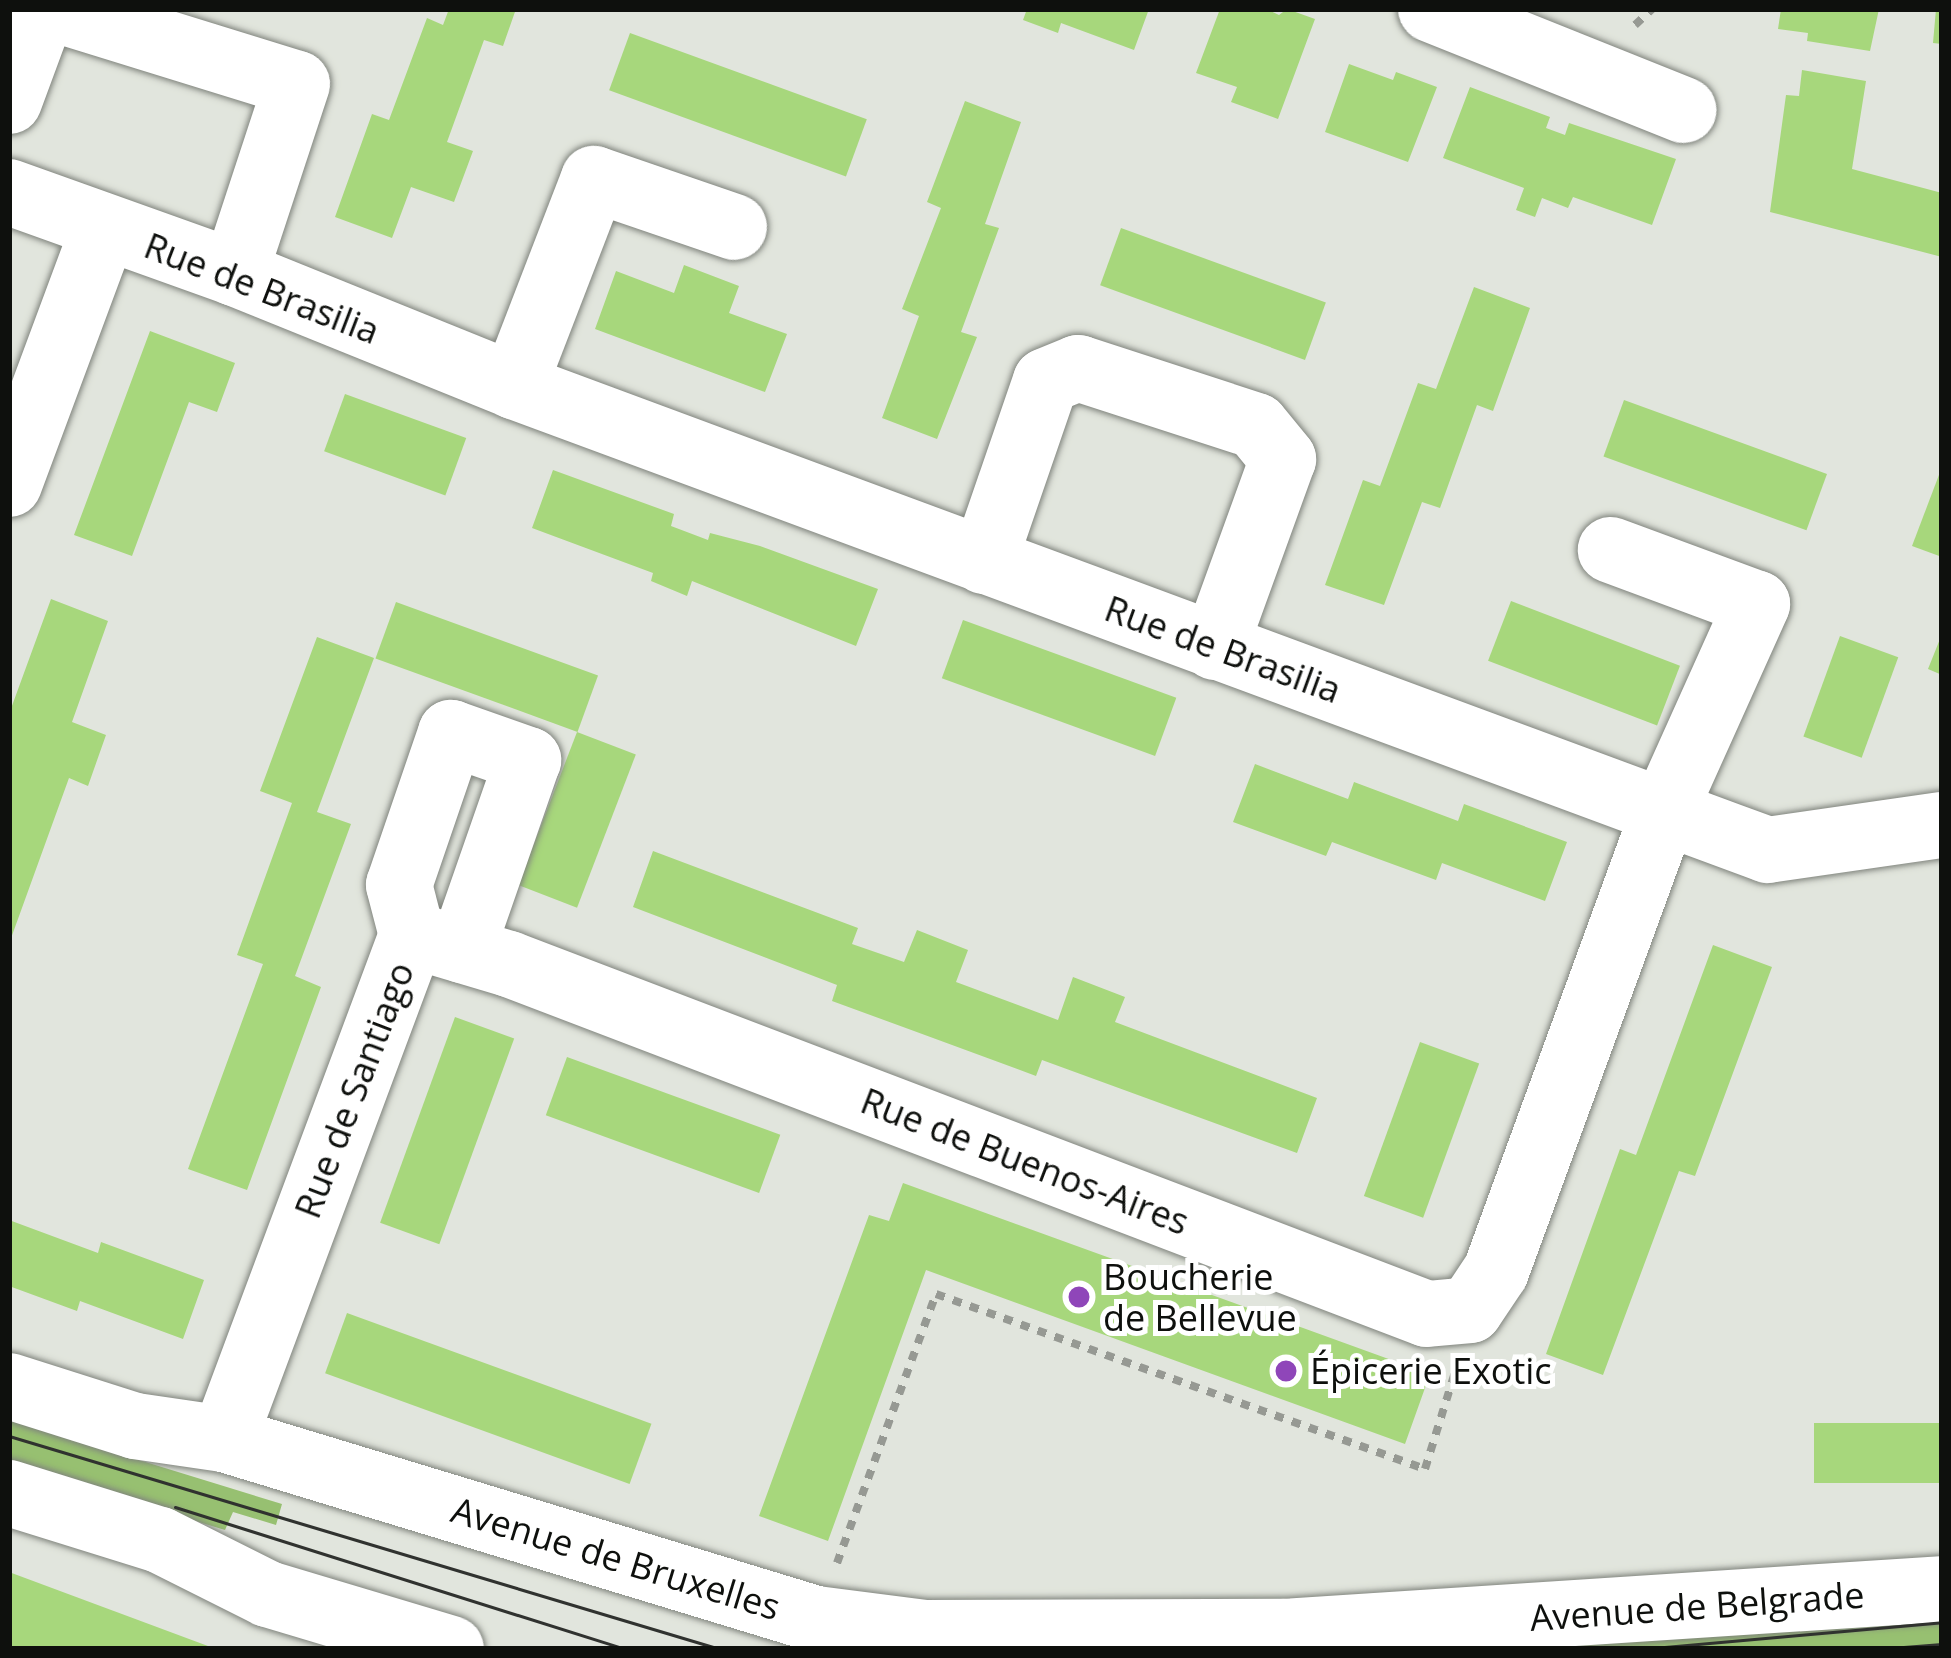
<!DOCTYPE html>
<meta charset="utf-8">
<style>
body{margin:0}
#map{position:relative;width:1951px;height:1658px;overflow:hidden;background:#e1e5dd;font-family:"Open Sans",sans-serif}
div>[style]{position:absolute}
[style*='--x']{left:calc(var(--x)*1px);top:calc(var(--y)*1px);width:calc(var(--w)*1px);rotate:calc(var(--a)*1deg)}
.green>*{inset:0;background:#97c071}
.building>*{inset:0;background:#a7d77c;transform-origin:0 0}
.path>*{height:8px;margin-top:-4px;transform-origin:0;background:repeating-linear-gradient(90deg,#969993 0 9px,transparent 0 18px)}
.roads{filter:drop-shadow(0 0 3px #80847d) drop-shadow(0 0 3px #80847d)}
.minor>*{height:66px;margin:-33px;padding:0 33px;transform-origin:33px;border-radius:33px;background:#fff}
.tram>*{height:3px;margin:-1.5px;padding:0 1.5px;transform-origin:1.5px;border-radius:1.5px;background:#30322f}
.dots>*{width:33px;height:33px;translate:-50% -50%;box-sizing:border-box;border:6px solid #fff;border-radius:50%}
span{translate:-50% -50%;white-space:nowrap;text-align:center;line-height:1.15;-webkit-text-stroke:10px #fff;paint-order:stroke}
.street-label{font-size:36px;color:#0e100d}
.poi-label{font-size:36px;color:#0e100d}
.left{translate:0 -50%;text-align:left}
.frame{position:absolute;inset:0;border:12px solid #0e100d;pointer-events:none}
</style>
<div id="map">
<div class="green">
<div style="clip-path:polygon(9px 1420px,282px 1504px,276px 1525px,233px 1512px,225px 1530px,9px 1464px)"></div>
<div style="clip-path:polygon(1942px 1613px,1942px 1649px,1496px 1649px)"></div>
</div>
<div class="building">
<div style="clip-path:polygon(449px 9px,516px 9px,503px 46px,484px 40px,447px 142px,473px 151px,454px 202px,411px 187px,392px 238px,335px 217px,372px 114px,389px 120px,427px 18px,443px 25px)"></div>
<div style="clip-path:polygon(1027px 9px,1149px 9px,1134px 50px,1061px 23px,1058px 33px,1023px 20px)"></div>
<div style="clip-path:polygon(1220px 9px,1266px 9px,1279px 15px,1287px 9px,1315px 19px,1278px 119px,1231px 102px,1237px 87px,1196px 73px)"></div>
<div style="clip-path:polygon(1781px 9px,1879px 9px,1870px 51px,1807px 41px,1808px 33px,1778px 29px)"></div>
<div style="clip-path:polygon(1936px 9px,1942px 9px,1942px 44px,1933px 43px)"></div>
<div style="left:630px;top:33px;width:252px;height:61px;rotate:20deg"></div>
<div style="clip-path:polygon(1349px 64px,1393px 80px,1396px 72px,1437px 87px,1408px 162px,1325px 132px)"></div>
<div style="clip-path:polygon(1802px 70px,1866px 81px,1852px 169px,1942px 193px,1942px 257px,1770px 212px,1786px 95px,1799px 96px)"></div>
<div style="clip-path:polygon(1470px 87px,1550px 117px,1546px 128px,1565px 135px,1569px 123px,1676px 159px,1652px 225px,1573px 197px,1568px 208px,1542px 198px,1535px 217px,1516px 210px,1524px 188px,1443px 158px)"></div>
<div style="clip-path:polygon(965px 101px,1021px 122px,985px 224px,999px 228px,961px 332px,977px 337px,937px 439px,882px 418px,919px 316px,902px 309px,941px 208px,927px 202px)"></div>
<div style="left:1121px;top:228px;width:218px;height:61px;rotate:20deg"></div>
<div style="clip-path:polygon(684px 265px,739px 286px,729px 313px,787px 334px,765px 392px,595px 329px,616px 271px,674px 293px)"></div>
<div style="clip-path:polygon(1474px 287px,1530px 308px,1493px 411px,1477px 405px,1440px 508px,1422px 502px,1384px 605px,1325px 585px,1363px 480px,1380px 486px,1418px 383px,1436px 389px)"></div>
<div style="clip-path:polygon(150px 331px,235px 363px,217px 412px,189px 402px,132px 556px,74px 535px)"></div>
<div style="left:345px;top:394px;width:129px;height:61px;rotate:20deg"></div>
<div style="left:1624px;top:400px;width:216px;height:60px;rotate:20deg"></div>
<div style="clip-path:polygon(1942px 467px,1942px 557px,1912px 546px)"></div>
<div style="clip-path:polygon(553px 470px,674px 514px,671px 526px,708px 540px,710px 533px,760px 546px,878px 589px,856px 646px,692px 581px,687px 596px,651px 581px,653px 573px,532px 528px)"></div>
<div style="clip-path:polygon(51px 599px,108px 621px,72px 722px,106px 735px,88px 786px,69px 778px,10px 941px,9px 714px)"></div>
<div style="left:1511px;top:601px;width:181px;height:64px;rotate:21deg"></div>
<div style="left:396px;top:602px;width:215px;height:60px;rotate:20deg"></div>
<div style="left:963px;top:620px;width:227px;height:62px;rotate:20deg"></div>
<div style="clip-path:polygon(1942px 634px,1942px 675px,1928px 669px)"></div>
<div style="left:1840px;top:636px;width:62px;height:107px;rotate:20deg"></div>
<div style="clip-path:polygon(317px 637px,374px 658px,317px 812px,351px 824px,295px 976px,321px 987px,247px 1190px,188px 1169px,263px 964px,237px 955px,292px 803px,260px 791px)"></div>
<div style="left:577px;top:732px;width:63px;height:164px;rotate:21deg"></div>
<div style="clip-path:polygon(1255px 764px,1348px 799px,1354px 782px,1458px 821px,1464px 804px,1567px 842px,1545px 901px,1442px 863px,1436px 880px,1332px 842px,1326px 856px,1233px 822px)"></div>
<div style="clip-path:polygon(653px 851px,858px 928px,852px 944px,904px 962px,917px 930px,968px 950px,956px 982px,1058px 1020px,1073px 977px,1125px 997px,1115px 1022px,1317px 1098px,1297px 1153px,1042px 1060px,1036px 1076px,914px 1031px,832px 1001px,837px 985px,633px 907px)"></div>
<div style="clip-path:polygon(1713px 945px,1772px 967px,1695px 1176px,1679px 1171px,1603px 1375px,1546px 1354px,1620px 1149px,1636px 1155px)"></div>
<div style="left:455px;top:1017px;width:63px;height:219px;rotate:20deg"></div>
<div style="left:1420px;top:1042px;width:63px;height:164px;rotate:20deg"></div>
<div style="left:567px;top:1057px;width:227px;height:62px;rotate:20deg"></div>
<div style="clip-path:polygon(903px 1183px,1430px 1374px,1405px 1444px,926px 1270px,828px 1541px,759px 1516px,869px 1215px,889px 1221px)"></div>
<div style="clip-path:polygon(9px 1220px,98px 1253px,101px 1242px,204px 1280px,183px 1339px,80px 1301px,77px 1311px,9px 1286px)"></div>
<div style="left:347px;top:1313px;width:324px;height:64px;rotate:20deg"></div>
<div style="left:1942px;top:1423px;width:60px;height:128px;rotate:90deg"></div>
<div style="clip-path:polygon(9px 1572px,216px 1649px,9px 1649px)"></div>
</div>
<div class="path">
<div style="--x:1635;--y:25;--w:23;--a:-43"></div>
<div style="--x:837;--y:1563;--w:287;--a:-69.8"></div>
<div style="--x:936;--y:1294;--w:519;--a:19.69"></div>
<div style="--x:1425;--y:1469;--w:102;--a:-72.8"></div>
</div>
<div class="roads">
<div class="minor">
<div style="--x:55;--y:9;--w:253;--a:17.2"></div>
<div style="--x:297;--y:84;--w:199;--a:108.2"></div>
<div style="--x:1431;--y:9;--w:272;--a:21.8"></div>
<div style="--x:9;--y:101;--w:98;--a:-69.7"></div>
<div style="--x:9;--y:192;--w:240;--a:19.7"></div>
<div style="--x:235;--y:273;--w:301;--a:22"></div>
<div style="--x:514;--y:386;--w:1337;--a:20.31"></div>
<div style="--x:1768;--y:850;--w:176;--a:-8.2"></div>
<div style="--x:514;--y:386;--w:222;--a:-68.9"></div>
<div style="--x:594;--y:179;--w:148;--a:18.9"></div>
<div style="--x:9;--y:484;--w:273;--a:-69.6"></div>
<div style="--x:984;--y:561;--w:190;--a:-71"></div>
<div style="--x:1046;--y:381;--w:35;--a:-22"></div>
<div style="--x:1078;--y:368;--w:187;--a:18"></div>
<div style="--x:1256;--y:426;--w:43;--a:50.7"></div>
<div style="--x:1283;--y:459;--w:200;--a:109.9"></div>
<div style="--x:412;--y:935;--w:101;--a:16.6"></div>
<div style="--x:509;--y:964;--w:982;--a:20.87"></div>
<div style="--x:1427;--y:1314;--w:43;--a:-5.3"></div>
<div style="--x:1470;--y:1310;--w:47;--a:-56.3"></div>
<div style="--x:1496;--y:1271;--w:492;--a:-69.9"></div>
<div style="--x:1665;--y:809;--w:225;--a:-65.8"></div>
<div style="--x:1757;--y:604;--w:156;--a:-159.7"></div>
<div style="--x:9;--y:1386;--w:132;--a:17.6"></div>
<div style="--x:135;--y:1426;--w:90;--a:8.3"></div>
<div style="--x:224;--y:1439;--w:619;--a:16.91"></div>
<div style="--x:816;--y:1619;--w:110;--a:7.3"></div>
<div style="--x:925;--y:1633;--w:358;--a:-0.2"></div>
<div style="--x:1283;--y:1632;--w:660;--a:-3.73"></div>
<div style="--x:224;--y:1439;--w:538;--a:-69.54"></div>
<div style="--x:412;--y:935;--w:52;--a:-104.6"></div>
<div style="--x:399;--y:885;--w:161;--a:-71.1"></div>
<div style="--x:451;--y:733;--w:82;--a:19.3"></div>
<div style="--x:528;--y:760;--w:201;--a:109.2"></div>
<div style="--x:9;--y:1493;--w:158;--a:17.3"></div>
<div style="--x:160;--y:1540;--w:121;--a:26.6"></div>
<div style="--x:268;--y:1594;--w:191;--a:16.7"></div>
</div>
</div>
<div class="tram">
<div style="--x:9;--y:1436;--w:742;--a:16.68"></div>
<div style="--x:175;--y:1507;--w:471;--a:17.5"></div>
<div style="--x:1642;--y:1649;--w:301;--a:-5.1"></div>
<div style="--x:1878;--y:1649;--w:64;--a:-4.5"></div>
</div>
<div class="dots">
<div style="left:1079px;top:1297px;background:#8f46b9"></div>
<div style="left:1286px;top:1371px;background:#8f46b9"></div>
</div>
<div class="street-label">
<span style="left:262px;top:288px;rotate:21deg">Rue de Brasilia</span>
<span style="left:1223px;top:649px;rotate:20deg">Rue de Brasilia</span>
<span style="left:354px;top:1090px;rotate:-69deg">Rue de Santiago</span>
<span style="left:1025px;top:1161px;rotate:21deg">Rue de Buenos-Aires</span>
<span style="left:616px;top:1558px;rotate:17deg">Avenue de Bruxelles</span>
<span style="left:1697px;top:1606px;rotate:-4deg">Avenue de Belgrade</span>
</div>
<div class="poi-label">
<span class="left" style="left:1103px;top:1297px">Boucherie<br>de Bellevue</span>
<span class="left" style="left:1310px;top:1371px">Épicerie Exotic</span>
</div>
<div class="frame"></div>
</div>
